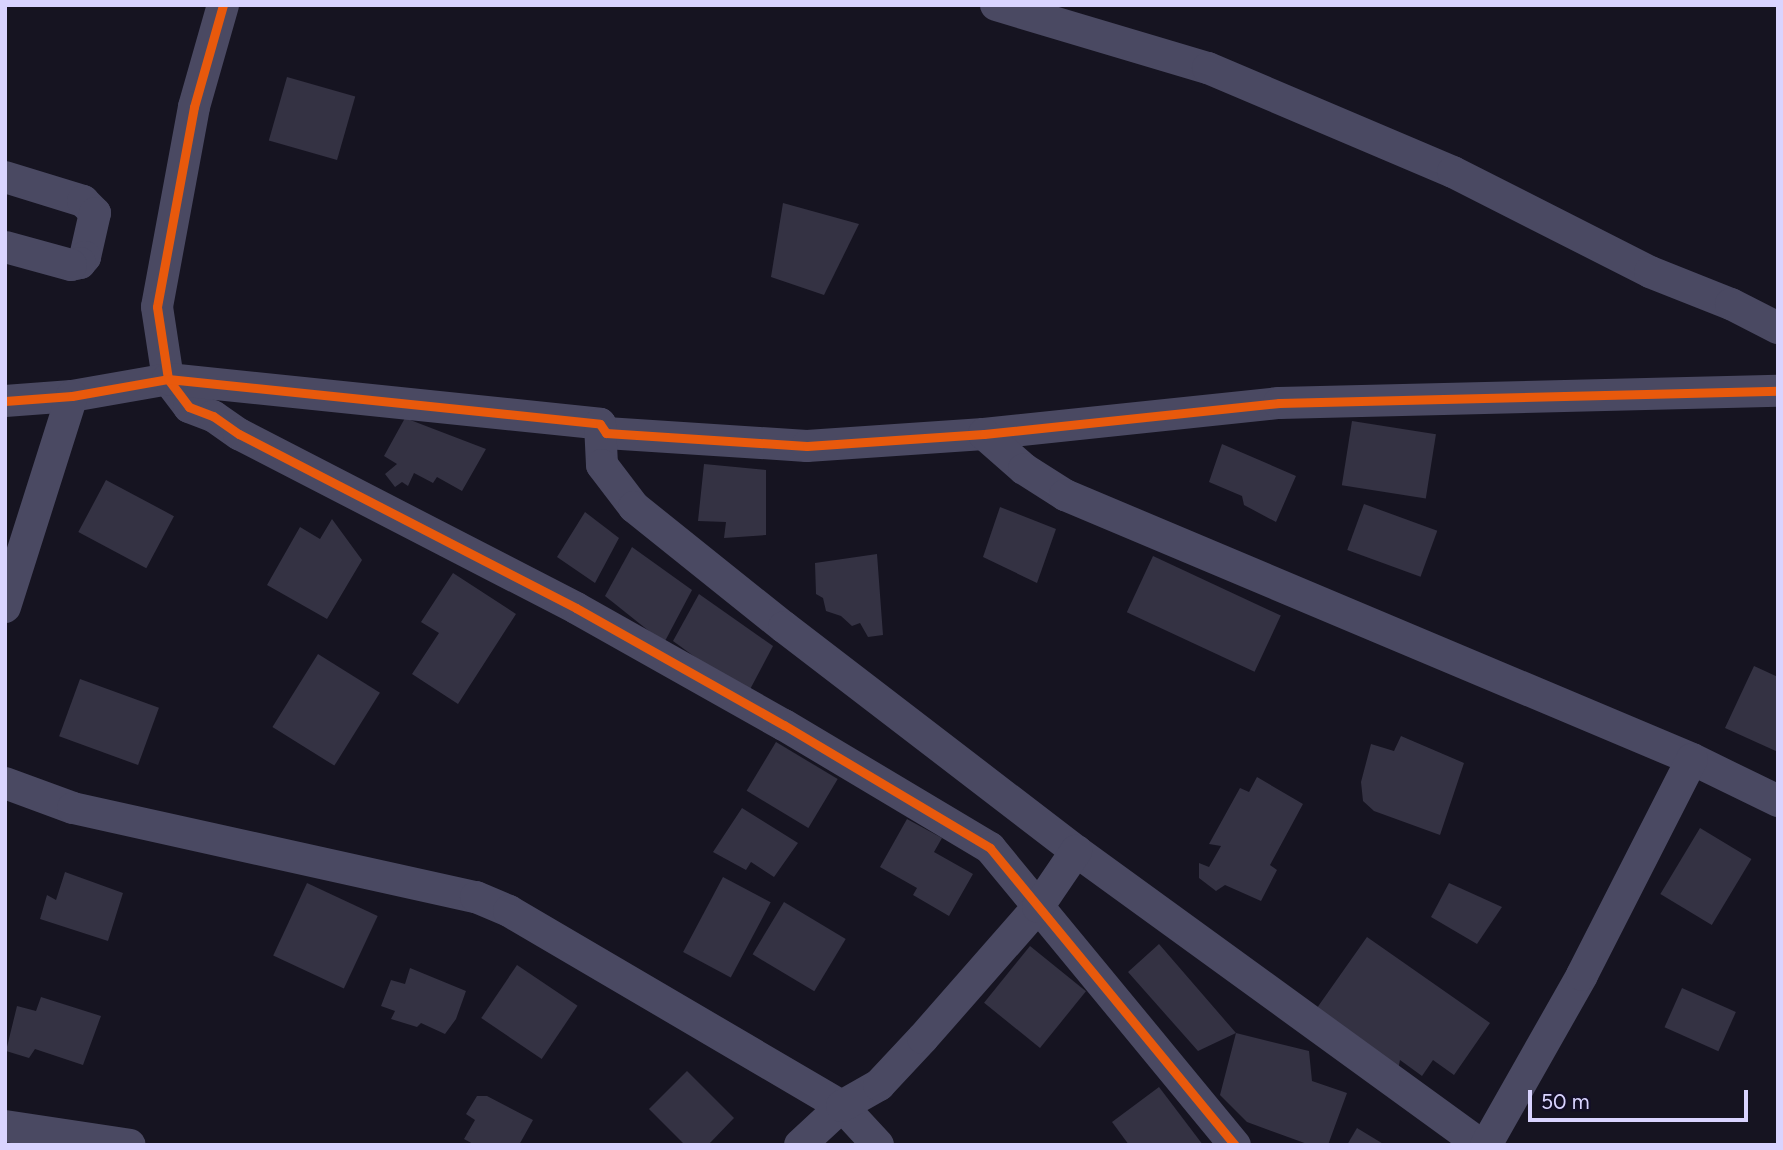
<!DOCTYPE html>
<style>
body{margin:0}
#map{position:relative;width:1783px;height:1150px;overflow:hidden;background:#161421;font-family:Figtree,sans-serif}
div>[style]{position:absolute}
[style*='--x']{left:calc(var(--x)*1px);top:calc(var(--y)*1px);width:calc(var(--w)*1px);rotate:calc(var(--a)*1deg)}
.building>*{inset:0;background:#343243;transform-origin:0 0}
.minor>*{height:32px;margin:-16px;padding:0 16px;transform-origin:16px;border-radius:16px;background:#4a4962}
.cycleway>*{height:9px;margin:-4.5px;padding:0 4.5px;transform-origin:4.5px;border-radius:4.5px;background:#e8590c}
span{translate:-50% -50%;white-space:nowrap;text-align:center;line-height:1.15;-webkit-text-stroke:5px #130f26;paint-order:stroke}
.frame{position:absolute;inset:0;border:7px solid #d9d4ff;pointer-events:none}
.scale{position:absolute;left:1528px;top:1090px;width:220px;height:32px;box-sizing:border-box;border:4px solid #d9d4ff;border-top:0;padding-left:9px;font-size:21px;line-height:24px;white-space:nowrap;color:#d9d4ff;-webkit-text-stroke:5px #130f26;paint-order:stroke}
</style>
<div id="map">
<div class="building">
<div style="left:287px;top:77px;width:71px;height:66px;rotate:16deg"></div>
<div style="clip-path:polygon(783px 203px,859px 224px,824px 295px,771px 277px)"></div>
<div style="clip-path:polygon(405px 418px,486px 449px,462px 491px,437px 477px,433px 483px,414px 473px,408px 486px,402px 482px,395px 487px,385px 474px,397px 464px,384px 456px)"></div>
<div style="left:1352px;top:421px;width:85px;height:65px;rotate:9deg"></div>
<div style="clip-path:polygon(1222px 444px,1296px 476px,1276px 522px,1244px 505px,1242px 496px,1209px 482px)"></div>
<div style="clip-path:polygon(704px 464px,766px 470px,766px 535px,724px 538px,726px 522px,698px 521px)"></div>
<div style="left:106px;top:480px;width:77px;height:59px;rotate:28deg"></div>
<div style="left:1364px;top:504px;width:78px;height:49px;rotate:20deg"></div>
<div style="clip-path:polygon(1000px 507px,1056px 529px,1037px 583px,983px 557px)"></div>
<div style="clip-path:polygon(585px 512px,619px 538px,595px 583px,557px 557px)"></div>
<div style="clip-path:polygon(332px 519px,362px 560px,327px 619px,267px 585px,300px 527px,320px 539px)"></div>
<div style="clip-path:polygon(632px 547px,692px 590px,664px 643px,605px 596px)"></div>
<div style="clip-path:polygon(877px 554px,883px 635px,868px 637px,860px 623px,852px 626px,841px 616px,826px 611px,823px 598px,816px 594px,815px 563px)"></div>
<div style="left:1153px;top:556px;width:141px;height:62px;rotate:25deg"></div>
<div style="clip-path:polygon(453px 573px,516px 614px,458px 704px,412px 674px,439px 633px,421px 622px)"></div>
<div style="clip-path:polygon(699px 594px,773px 646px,747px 695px,673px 641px)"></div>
<div style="left:318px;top:654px;width:73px;height:86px;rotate:32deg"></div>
<div style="clip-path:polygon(1754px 666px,1778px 677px,1778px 752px,1725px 728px)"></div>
<div style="left:80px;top:679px;width:84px;height:61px;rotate:20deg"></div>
<div style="clip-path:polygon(1401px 736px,1464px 763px,1440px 835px,1374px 811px,1363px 801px,1361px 782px,1371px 744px,1394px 751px)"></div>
<div style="left:776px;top:742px;width:72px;height:57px;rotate:31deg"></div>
<div style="clip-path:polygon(1257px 777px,1303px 804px,1270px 865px,1277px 870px,1261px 901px,1225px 885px,1216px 891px,1199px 878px,1199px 863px,1209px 867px,1221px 846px,1209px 844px,1240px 788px,1249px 792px)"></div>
<div style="clip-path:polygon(742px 808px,798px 843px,774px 877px,751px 862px,746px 870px,713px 852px)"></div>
<div style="clip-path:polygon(907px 819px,942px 838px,934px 852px,973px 874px,949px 916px,913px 895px,917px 888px,880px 867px)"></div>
<div style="left:1700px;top:828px;width:60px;height:77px;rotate:31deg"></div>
<div style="clip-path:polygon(65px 872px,123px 893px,108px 941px,40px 919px,47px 895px,56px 900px)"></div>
<div style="left:723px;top:877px;width:54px;height:85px;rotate:28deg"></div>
<div style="left:307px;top:883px;width:78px;height:80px;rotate:25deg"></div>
<div style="clip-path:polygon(1449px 883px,1502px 907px,1477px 944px,1431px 917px)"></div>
<div style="left:784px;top:902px;width:72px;height:61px;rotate:31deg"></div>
<div style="clip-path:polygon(1367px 937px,1490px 1023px,1454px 1075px,1433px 1060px,1422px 1076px,1400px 1060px,1397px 1075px,1312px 1015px)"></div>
<div style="clip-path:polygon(1159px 944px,1236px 1033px,1309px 1051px,1312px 1081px,1347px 1093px,1328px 1145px,1310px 1145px,1247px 1122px,1220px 1095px,1236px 1033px,1198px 1051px,1128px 972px)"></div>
<div style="left:1030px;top:946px;width:72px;height:73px;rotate:39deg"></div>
<div style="left:517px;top:965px;width:73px;height:64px;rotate:34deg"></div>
<div style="clip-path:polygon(410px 968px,466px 991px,456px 1019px,445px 1034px,421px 1023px,417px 1027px,391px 1019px,395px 1011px,381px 1006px,391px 980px,405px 984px)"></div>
<div style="left:1682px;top:988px;width:59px;height:43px;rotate:24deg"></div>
<div style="clip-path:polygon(41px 997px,101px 1016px,83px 1065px,35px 1049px,29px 1058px,6px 1051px,17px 1006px,36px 1011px)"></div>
<div style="clip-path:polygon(687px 1071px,734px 1118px,708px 1145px,685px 1145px,649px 1109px)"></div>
<div style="clip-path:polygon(1159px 1087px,1203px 1145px,1129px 1145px,1112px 1122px)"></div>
<div style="clip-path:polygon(477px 1096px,487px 1096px,533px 1120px,519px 1145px,475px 1145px,464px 1139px,475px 1120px,466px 1114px)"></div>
<div style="clip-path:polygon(1357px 1128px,1385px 1145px,1347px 1145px)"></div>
</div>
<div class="minor">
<div style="--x:223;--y:5;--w:106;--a:105.9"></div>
<div style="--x:194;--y:107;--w:203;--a:100.5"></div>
<div style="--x:157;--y:307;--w:73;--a:81.3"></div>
<div style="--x:168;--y:379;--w:35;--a:53"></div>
<div style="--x:189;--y:407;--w:26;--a:21"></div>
<div style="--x:213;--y:416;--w:32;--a:35"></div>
<div style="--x:239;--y:434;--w:379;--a:27.3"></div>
<div style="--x:576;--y:608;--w:239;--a:29.4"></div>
<div style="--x:784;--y:725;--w:240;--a:30.8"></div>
<div style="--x:990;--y:848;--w:385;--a:50.5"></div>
<div style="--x:996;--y:5;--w:221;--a:16.6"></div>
<div style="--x:1208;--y:68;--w:266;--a:23"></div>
<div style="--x:1453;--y:172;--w:221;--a:26.9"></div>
<div style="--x:1650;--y:272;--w:87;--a:21.6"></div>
<div style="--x:1731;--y:304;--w:53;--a:27.1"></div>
<div style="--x:5;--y:177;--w:82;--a:17.1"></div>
<div style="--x:83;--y:201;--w:17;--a:45"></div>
<div style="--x:95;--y:213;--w:45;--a:102.8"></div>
<div style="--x:85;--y:257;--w:8;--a:130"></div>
<div style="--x:80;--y:263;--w:9;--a:167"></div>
<div style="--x:71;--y:265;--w:68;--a:-164.7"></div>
<div style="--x:5;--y:401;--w:67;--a:-4.3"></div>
<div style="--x:72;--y:396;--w:97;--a:-10"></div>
<div style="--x:168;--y:379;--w:434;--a:5.9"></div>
<div style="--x:600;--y:424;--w:11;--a:56"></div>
<div style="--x:606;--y:433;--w:201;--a:3.7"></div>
<div style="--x:807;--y:446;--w:177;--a:-3.9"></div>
<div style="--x:984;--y:434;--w:297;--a:-6"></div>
<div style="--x:1279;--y:403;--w:499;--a:-1.4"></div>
<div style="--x:600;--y:424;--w:41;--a:87.2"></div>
<div style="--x:602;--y:465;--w:53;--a:52.7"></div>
<div style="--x:634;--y:507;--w:192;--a:38.7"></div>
<div style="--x:784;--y:627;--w:368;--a:37.5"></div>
<div style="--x:1076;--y:851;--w:500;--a:35.98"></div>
<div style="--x:984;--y:434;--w:53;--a:41.2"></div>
<div style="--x:1024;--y:469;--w:49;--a:32.4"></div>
<div style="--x:1065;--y:495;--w:680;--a:22.83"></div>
<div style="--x:1692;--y:759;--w:96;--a:26"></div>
<div style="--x:5;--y:607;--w:221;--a:-72.4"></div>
<div style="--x:5;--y:783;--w:72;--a:20.2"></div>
<div style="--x:73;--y:808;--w:413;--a:12.5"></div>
<div style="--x:476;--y:897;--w:36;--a:23"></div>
<div style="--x:509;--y:911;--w:386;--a:30.4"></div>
<div style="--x:842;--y:1106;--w:53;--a:47.3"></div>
<div style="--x:5;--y:1126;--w:126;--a:8.6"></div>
<div style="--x:800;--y:1145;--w:57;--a:-42.9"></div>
<div style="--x:842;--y:1106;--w:43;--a:-29.6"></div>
<div style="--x:879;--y:1085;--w:64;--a:-46.9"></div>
<div style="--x:923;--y:1038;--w:174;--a:-48.7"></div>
<div style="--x:1038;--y:907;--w:68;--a:-55.8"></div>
<div style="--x:1486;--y:1145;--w:195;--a:-60.5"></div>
<div style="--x:1582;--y:975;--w:242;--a:-63"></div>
</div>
<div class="cycleway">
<div style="--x:223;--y:5;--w:106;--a:105.9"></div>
<div style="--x:194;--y:107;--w:203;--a:100.5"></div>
<div style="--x:157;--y:307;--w:73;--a:81.3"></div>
<div style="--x:168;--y:379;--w:35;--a:53"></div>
<div style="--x:189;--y:407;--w:26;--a:21"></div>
<div style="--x:213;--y:416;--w:32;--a:35"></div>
<div style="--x:239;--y:434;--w:379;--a:27.3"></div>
<div style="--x:576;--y:608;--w:239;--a:29.4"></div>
<div style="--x:784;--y:725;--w:240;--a:30.8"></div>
<div style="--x:990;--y:848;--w:385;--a:50.5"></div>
<div style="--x:5;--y:401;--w:67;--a:-4.3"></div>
<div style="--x:72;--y:396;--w:97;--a:-10"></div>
<div style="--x:168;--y:379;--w:434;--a:5.9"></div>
<div style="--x:600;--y:424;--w:11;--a:56"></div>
<div style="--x:606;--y:433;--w:201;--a:3.7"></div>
<div style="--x:807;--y:446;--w:177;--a:-3.9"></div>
<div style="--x:984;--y:434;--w:297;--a:-6"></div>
<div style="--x:1279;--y:403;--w:499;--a:-1.4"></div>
</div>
<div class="frame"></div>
<div class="scale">50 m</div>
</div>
